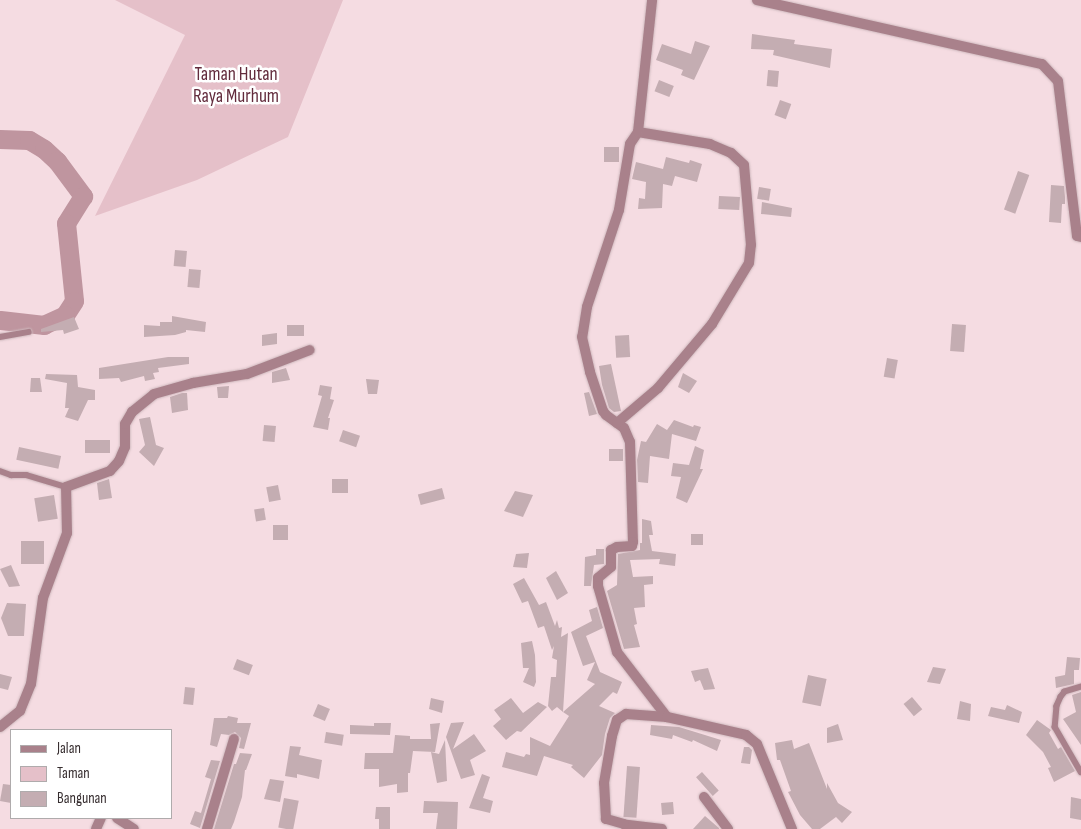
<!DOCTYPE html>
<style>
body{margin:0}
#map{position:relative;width:1081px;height:829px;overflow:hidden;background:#f5dce2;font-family:"Sofia Sans Condensed",sans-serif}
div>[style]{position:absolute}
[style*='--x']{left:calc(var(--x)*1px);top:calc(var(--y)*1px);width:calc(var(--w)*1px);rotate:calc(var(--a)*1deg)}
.green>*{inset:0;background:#e5c0c9}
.river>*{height:19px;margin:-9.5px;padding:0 9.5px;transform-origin:9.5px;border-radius:9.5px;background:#bf959f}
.building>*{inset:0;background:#c4adb2;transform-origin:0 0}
.roads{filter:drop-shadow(0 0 1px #cfb9be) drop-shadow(0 0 1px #cfb9be)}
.service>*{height:5.5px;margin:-2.75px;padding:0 2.75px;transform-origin:2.75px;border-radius:2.75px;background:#a9818b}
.minor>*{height:10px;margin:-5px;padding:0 5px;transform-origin:5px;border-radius:5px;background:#a9818b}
span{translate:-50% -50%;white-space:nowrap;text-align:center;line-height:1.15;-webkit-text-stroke:5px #fff;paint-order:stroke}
.park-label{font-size:19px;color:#622b3c}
.legend{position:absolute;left:10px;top:729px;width:162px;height:90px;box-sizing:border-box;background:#fff;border:1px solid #afabac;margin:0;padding:6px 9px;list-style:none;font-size:15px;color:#362d2f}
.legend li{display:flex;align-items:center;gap:10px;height:25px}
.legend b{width:25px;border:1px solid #afabac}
</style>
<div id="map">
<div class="green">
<div style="clip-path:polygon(115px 0,343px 0,288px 137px,197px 180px,95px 216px,185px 35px)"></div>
</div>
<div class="river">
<div style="--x:0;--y:139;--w:29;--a:2"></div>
<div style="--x:29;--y:140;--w:17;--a:31"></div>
<div style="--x:44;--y:149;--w:18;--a:43"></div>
<div style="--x:57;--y:161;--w:44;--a:53.4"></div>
<div style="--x:83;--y:196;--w:32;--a:122"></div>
<div style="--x:66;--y:223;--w:78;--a:84.1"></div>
<div style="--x:74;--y:301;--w:17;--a:123"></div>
<div style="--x:65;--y:315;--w:23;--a:155"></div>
<div style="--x:44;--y:325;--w:44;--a:-173.5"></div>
</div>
<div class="building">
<div style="clip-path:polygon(752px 34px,795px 40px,794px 44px,832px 49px,830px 68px,773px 55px,774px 50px,751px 49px)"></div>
<div style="clip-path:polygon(695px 41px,710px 46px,694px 80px,681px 75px,683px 70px,656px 60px,662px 44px,691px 54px)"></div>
<div style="left:768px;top:70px;width:11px;height:16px;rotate:5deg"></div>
<div style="left:659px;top:80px;width:16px;height:12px;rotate:22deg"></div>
<div style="left:780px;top:100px;width:12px;height:16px;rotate:20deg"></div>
<div style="left:604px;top:147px;width:15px;height:15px"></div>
<div style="clip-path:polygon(666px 157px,689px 163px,690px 160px,702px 164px,697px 182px,675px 176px,672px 186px,663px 184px,662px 208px,638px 209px,639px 198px,645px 199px,646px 182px,632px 179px,636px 162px,663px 169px)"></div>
<div style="left:1018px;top:171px;width:12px;height:41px;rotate:20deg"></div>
<div style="clip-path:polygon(1051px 185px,1064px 186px,1065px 197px,1065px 204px,1062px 204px,1061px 223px,1049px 222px)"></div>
<div style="left:759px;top:187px;width:12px;height:12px;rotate:9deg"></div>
<div style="left:719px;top:196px;width:21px;height:13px;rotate:3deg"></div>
<div style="clip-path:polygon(762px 202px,792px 208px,791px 217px,761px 214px)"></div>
<div style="left:175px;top:250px;width:12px;height:16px;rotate:5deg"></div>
<div style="left:189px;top:269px;width:12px;height:18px;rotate:5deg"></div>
<div style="clip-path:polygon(172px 316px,206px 322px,205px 332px,186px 330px,186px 332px,175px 335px,144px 337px,144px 325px,160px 326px,160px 322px,172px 322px)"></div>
<div style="clip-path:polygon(74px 317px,79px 329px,64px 334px,63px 330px,41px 332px,41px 329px)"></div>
<div style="left:952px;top:324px;width:14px;height:27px;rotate:4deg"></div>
<div style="left:287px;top:325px;width:17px;height:11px"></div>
<div style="clip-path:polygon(277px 333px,277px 344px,262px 346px,262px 335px)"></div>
<div style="left:629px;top:335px;width:22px;height:14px;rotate:87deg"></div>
<div style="clip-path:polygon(168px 357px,189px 357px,189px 364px,158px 368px,159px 372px,153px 373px,155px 379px,145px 381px,144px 376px,121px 382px,119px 378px,99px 379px,99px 368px)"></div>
<div style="left:887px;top:358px;width:11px;height:19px;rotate:10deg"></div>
<div style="clip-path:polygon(611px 364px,621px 411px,614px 412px,609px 408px,602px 385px,599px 366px)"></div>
<div style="clip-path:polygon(286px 368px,290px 380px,272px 383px,272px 372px)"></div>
<div style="clip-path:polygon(683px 373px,697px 381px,689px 393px,678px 387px)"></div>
<div style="clip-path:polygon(46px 374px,77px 375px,78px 387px,95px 390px,95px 400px,88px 400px,78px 421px,65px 417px,69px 408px,65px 408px,67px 383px,45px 379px)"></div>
<div style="clip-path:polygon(31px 378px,40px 378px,42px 392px,30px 392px)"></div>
<div style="clip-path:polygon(366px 379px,379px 380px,377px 394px,368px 394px)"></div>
<div style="clip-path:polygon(320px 385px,332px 387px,330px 399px,334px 400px,328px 418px,330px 418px,328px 430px,313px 427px,322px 396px,318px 395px)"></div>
<div style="clip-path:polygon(229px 386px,228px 398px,218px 398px,217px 387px)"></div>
<div style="clip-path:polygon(589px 392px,597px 414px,589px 416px,584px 393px)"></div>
<div style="clip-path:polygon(182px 393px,187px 393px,188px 410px,172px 413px,170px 397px)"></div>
<div style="clip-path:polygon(150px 417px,156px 445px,164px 448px,154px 466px,139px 452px,145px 445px,139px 419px)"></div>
<div style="clip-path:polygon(674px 420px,693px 427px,694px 425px,701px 427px,696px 441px,672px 434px,669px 459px,650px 456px,648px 483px,638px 482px,637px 460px,641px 441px,646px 442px,657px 424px,667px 430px)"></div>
<div style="left:264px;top:425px;width:12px;height:16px;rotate:5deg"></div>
<div style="left:343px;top:430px;width:18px;height:12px;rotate:19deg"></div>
<div style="left:110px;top:440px;width:13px;height:25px;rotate:90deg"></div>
<div style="clip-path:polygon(695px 446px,704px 450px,700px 469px,703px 469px,687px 503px,676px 498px,681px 477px,671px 476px,673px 463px,689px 465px)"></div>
<div style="left:19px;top:447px;width:43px;height:13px;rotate:12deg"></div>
<div style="left:609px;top:449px;width:14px;height:12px"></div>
<div style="clip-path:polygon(109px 479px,112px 498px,99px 500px,97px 483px)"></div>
<div style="left:332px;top:479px;width:16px;height:14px"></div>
<div style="left:278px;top:485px;width:15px;height:12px;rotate:79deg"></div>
<div style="left:442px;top:488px;width:11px;height:25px;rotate:75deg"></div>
<div style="clip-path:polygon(515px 491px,533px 495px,523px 517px,504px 511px)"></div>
<div style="left:54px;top:495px;width:24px;height:20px;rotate:81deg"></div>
<div style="left:264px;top:508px;width:12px;height:10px;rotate:81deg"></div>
<div style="clip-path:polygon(642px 519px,651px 521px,653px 535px,649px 535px,652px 551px,676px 554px,675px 566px,659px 564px,660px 559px,630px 560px,633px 577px,653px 576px,653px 584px,644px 585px,645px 607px,634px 608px,637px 624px,634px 625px,640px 647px,624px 649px,607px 591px,617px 585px,618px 554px,640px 550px,640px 543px,642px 543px)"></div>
<div style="left:273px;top:525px;width:15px;height:15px"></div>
<div style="left:691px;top:534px;width:12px;height:11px"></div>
<div style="left:21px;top:541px;width:23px;height:23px"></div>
<div style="clip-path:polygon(596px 549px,604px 549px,604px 564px,594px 565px,591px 586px,584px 586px,585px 557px,596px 555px)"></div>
<div style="clip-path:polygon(529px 553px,527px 568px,513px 567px,516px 554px)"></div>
<div style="clip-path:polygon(11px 565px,20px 586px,9px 587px,0 569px)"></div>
<div style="clip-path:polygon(556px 571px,568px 593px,557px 600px,546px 578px)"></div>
<div style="clip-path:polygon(524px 578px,539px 605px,546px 602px,555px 626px,557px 620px,559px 628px,562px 627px,561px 637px,568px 633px,563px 712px,557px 707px,552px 711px,548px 706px,551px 677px,556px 677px,557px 660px,552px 658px,554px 646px,552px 650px,544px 626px,538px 628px,528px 601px,522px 603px,513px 584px)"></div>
<div style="clip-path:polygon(7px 603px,26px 604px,24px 636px,8px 636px,1px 618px)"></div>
<div style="clip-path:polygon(597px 607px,603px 628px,586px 636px,600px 672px,622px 682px,617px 694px,613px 692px,599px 706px,615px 713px,610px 718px,605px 734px,602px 755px,584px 778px,571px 767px,573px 765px,544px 756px,537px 776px,502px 767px,506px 752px,524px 757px,526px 754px,530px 755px,530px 737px,550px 746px,569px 716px,563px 712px,595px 684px,587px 680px,595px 662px,583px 666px,571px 632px,592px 621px,589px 610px)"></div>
<div style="clip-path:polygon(532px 641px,535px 655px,536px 682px,534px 687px,523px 682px,529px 668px,523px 668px,521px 643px)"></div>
<div style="clip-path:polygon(1067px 657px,1080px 658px,1079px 670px,1074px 670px,1074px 684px,1056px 688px,1055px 677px,1065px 675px)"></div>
<div style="left:237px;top:659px;width:17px;height:11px;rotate:21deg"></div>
<div style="clip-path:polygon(933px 667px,946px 669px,940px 684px,927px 682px)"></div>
<div style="clip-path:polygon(708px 668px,715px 689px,704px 690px,700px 680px,695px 682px,691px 671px)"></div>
<div style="clip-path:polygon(0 674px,12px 677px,8px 690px,0 688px)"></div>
<div style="left:808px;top:675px;width:19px;height:28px;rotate:12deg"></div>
<div style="left:185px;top:687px;width:10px;height:17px;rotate:6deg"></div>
<div style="clip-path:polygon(1081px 692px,1081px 745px,1063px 719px,1076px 712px,1072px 695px)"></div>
<div style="left:912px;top:697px;width:16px;height:11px;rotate:50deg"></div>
<div style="clip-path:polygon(431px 698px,444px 701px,442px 713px,429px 709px)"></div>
<div style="clip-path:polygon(511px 698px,523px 713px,538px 702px,547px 707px,521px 732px,517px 731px,506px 740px,493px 726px,501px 719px,494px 710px)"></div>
<div style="clip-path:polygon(960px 701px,971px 704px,970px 721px,957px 719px)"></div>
<div style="left:318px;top:704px;width:13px;height:13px;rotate:23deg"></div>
<div style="clip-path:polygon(1007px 705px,1022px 712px,1019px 723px,988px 716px,991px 707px,1005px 710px)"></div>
<div style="clip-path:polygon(228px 716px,238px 718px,237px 723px,251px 723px,244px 749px,239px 748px,241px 738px,235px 732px,229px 735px,221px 734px,217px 747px,210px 745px,214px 718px,227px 718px)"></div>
<div style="clip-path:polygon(1037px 720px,1051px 730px,1049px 733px,1058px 749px,1061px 747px,1075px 771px,1054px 782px,1048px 768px,1051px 767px,1043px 752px,1026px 735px)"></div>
<div style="clip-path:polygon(464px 722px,453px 749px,474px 734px,486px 751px,470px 760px,475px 775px,461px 779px,446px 737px,451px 723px)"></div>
<div style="clip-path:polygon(374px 723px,391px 723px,390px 735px,350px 734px,350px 725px,374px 726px)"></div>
<div style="clip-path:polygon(440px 723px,435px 752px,413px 751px,410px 773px,408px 773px,408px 792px,397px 793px,397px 784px,379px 787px,379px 769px,364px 769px,365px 753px,393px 753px,395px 735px,410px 736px,410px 739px,431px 739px,430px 724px)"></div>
<div style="clip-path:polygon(838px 724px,843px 740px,827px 743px,827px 728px)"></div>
<div style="clip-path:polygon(651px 725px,679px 727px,721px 740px,717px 751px,693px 740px,692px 742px,673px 735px,672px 739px,650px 735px)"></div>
<div style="left:326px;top:732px;width:18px;height:11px;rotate:9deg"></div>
<div style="clip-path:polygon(445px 740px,447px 781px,437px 783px,431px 752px,439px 754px)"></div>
<div style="clip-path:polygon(792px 740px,794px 749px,809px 743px,827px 789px,827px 783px,838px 803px,852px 812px,842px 823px,836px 817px,820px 829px,812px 829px,800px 815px,788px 792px,791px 791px,780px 760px,777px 760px,775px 743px)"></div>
<div style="clip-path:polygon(290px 746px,301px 747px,299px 755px,322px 760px,319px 779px,297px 774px,297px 778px,285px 776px)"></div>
<div style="clip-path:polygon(744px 747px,749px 747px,752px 750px,750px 764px,741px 763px)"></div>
<div style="clip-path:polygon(240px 753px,252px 754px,246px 770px,245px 770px,242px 797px,234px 822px,231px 829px,214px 829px,234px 764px,236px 764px)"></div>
<div style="clip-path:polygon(211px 760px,220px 761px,200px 828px,190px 824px,195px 811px,201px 813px,211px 779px,205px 777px)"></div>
<div style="left:627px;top:766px;width:13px;height:51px;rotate:4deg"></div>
<div style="left:702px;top:772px;width:25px;height:8px;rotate:48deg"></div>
<div style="clip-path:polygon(482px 774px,490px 777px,483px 798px,493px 801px,490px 813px,469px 808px)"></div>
<div style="clip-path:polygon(270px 779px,284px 781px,280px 802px,264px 799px)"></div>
<div style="clip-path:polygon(3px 784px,11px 785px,11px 803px,0 801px)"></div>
<div style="clip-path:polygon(1071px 797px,1081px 799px,1081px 820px,1070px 818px)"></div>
<div style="left:284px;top:798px;width:15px;height:30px;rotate:11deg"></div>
<div style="clip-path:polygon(424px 801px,458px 802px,457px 829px,436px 829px,438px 813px,423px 813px)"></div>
<div style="left:673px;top:802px;width:12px;height:12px;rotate:85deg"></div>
<div style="clip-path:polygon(376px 807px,390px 807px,390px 829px,379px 829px,379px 819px,375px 819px)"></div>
<div style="clip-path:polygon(705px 816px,719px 828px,719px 829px,693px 829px)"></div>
</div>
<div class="roads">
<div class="service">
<div style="--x:0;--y:337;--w:29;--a:-10"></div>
<div style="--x:0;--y:471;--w:12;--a:20"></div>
<div style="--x:11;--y:475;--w:15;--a:0"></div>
<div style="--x:26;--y:475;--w:42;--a:16.7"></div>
<div style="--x:1081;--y:687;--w:17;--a:163"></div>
<div style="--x:1065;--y:692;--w:6;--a:129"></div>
<div style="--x:1061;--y:697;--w:10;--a:114"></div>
<div style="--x:1057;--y:706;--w:21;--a:95"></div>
<div style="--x:1055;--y:727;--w:52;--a:60"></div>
</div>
<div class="minor">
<div style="--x:757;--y:0;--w:292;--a:12.7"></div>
<div style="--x:1042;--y:64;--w:23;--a:47"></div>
<div style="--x:1058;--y:81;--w:156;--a:83"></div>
<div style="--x:1077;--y:236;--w:4;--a:14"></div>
<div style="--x:638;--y:132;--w:14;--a:124"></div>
<div style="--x:630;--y:144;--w:67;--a:99.5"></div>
<div style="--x:619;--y:210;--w:102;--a:108.3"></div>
<div style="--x:587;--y:307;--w:30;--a:99"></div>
<div style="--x:582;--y:337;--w:36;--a:77"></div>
<div style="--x:590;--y:372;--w:41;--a:71.6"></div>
<div style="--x:603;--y:411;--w:5;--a:53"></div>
<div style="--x:606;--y:415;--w:22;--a:36"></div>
<div style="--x:624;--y:428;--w:15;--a:67"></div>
<div style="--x:630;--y:442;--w:100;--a:88.3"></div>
<div style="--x:633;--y:542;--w:4;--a:104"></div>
<div style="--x:632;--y:546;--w:15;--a:176"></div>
<div style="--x:617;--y:547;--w:7;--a:153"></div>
<div style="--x:611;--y:550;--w:17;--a:90"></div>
<div style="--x:611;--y:567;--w:17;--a:140"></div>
<div style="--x:598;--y:578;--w:8;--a:90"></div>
<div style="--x:598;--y:586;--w:69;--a:73.9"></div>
<div style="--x:617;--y:652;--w:82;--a:52.4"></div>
<div style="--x:617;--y:423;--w:54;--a:-40.5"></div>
<div style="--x:658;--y:388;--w:84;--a:-49.8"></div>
<div style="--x:712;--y:324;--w:71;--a:-58.8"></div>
<div style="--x:749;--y:263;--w:18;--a:-84"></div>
<div style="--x:751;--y:245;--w:80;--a:-95"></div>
<div style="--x:744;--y:165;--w:18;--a:-137"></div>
<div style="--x:731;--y:153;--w:23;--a:-157"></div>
<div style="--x:710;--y:144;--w:73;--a:-170.5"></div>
<div style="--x:638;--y:132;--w:133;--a:-83.9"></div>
<div style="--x:0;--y:727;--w:26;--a:-39"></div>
<div style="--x:20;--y:711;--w:29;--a:-68"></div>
<div style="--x:31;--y:684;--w:87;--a:-82.1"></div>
<div style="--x:43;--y:598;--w:69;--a:-69.7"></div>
<div style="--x:67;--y:533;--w:46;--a:-91.2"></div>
<div style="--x:66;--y:487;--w:47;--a:-20"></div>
<div style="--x:110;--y:471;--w:13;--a:-48"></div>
<div style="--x:119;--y:461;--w:15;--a:-67"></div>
<div style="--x:125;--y:447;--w:23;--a:-90"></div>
<div style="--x:125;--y:424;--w:14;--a:-60"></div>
<div style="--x:132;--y:412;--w:28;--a:-39"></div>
<div style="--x:154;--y:394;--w:41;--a:-15.8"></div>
<div style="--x:193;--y:383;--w:55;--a:-9.5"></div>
<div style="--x:247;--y:374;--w:67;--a:-20.9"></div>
<div style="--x:704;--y:797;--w:40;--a:53"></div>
<div style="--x:117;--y:818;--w:20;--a:33"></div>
<div style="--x:96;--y:829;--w:12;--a:-66"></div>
<div style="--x:207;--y:829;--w:94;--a:-73.3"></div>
<div style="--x:662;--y:829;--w:38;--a:-173"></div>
<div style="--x:624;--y:824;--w:19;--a:-164"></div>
<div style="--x:606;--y:819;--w:36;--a:-93"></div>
<div style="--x:604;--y:783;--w:48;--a:-80.3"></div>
<div style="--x:612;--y:736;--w:17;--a:-73"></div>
<div style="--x:617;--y:720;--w:11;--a:-34"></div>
<div style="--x:626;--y:714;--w:41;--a:4.2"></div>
<div style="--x:667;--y:717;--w:81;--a:12.8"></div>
<div style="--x:746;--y:735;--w:14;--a:39"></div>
<div style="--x:757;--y:744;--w:92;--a:67.6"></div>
</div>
</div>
<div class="park-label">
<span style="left:236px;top:86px">Taman Hutan<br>Raya Murhum</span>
</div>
<ul class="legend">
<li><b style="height:6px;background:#a9818b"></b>Jalan</li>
<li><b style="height:14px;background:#e5c0c9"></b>Taman</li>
<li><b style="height:14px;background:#c4adb2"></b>Bangunan</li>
</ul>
</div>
